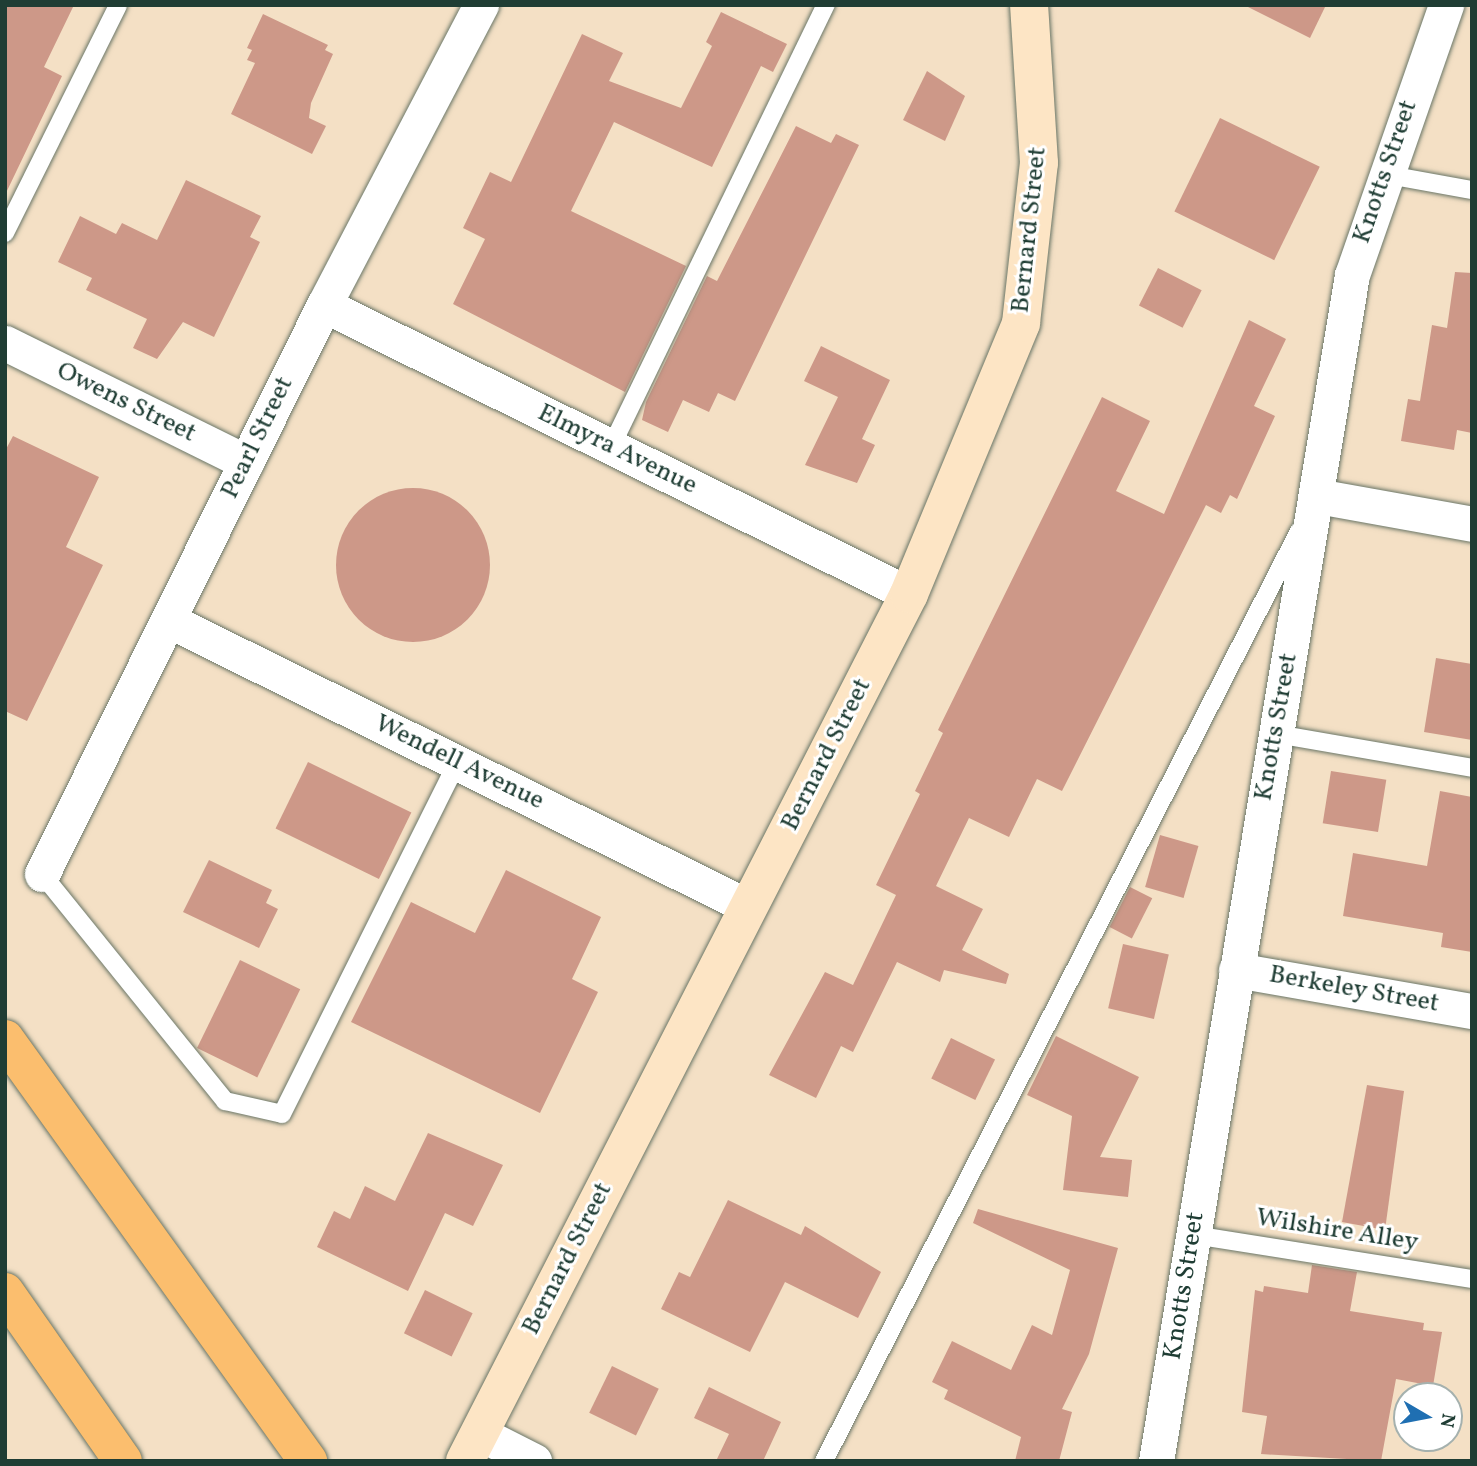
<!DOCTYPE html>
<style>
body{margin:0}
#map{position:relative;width:1477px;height:1466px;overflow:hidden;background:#f4e0c5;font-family:Vollkorn,serif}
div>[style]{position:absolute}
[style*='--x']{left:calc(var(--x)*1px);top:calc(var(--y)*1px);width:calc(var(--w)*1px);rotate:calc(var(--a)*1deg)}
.building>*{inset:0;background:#cd9888;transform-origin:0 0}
.round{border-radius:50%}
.roads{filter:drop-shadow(0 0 2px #6a7667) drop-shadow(0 0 2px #6a7667)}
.lane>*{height:18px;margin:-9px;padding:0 9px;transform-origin:9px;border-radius:9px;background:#fff}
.street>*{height:35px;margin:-17.5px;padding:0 17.5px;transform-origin:17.5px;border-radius:17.5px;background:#fff}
.secondary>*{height:38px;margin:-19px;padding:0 19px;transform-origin:19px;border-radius:19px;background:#fde5c5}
.highway>*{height:38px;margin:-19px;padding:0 19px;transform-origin:19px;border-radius:19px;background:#fbbe6e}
span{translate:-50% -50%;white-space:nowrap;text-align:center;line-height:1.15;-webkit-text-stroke:6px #fff;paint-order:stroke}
.street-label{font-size:26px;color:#1f3d34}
.frame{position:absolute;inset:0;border:7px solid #1f3d34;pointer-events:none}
.north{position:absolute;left:1393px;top:1382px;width:70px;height:70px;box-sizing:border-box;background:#fff;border:2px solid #a5b1ae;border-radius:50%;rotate:100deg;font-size:19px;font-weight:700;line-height:28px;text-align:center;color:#1f3d34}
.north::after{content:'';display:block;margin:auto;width:24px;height:32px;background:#1f6fb2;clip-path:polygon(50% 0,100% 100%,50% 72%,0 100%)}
</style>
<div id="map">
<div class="building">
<div style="clip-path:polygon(5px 5px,74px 5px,44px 67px,62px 76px,5px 195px)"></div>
<div style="clip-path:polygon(1244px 5px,1326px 5px,1310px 38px)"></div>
<div style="clip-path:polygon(721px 12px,787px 44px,773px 72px,761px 66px,712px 167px,614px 122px,571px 211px,686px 266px,625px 392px,453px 304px,485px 239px,463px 228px,490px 172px,511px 182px,582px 34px,623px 53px,609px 81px,681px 108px,712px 46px,706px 42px)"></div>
<div style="clip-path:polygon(263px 14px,328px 45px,325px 50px,333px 54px,311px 103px,309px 118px,326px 126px,312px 154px,231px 114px,255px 63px,247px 60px,252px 50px,247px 48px)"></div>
<div style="clip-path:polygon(927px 71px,965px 96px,945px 141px,903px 120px)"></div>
<div style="left:1220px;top:118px;width:111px;height:104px;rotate:26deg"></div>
<div style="clip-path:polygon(796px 126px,831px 143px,836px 134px,859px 145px,735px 401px,718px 393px,709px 412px,683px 400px,668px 432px,642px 420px,646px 402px,707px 276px,717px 281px)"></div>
<div style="clip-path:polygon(186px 180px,261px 216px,250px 237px,260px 242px,214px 337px,183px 322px,157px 359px,133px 348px,147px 319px,86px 290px,92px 278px,58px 262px,80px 216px,116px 234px,122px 223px,157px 240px)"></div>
<div style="left:1158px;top:268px;width:49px;height:42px;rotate:27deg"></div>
<div style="clip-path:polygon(1455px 272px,1472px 273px,1472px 433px,1457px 430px,1454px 450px,1401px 441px,1408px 399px,1420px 401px,1432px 325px,1447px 328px)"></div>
<div style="clip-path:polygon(1249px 320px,1286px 339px,1254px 406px,1275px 416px,1237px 499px,1230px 495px,1221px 513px,1206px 505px,1062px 791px,1037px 779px,1009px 837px,969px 818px,936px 886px,983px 909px,962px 950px,1009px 974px,1006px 984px,944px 970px,940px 982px,897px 962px,853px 1052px,841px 1046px,816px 1098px,769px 1075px,825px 972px,853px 985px,896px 895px,876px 885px,920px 794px,915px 791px,943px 733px,938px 730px,1102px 397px,1150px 421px,1116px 491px,1164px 514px)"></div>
<div style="clip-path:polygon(821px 346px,890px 380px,862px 439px,875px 445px,857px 483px,805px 465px,838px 397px,804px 381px)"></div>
<div style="clip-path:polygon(13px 436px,99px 477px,66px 547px,103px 565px,27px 721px,5px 711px,5px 451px)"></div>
<div class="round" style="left:336px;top:488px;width:154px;height:154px"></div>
<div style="clip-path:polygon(1436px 658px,1472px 664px,1472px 740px,1424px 732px)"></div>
<div style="left:308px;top:762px;width:115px;height:74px;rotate:26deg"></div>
<div style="left:1331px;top:771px;width:56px;height:53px;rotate:9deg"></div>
<div style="clip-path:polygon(1440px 791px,1472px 797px,1472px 952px,1441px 947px,1443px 933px,1343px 916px,1353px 853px,1427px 866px)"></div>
<div style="left:1160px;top:835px;width:40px;height:54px;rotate:16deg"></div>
<div style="clip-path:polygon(209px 860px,272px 890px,266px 903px,278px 909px,259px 948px,183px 912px)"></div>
<div style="clip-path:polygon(506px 870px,601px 917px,572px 979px,598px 992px,540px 1113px,351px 1022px,411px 902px,475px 933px)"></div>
<div style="left:1130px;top:887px;width:25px;height:45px;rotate:27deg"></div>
<div style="left:1123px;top:944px;width:47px;height:66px;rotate:13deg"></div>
<div style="left:240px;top:960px;width:67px;height:98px;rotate:26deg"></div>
<div style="clip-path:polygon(1056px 1036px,1139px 1077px,1100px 1157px,1132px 1160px,1128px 1197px,1063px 1190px,1072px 1116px,1027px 1095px)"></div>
<div style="left:951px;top:1038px;width:49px;height:45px;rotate:26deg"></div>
<div style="clip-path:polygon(1367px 1085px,1404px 1091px,1385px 1230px,1342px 1222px)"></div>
<div style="clip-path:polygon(428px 1133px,503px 1165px,473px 1226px,445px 1213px,408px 1291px,317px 1247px,334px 1211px,350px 1219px,365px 1186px,395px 1201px)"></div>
<div style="clip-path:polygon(728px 1200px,801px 1235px,805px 1226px,881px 1272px,858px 1318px,785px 1282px,750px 1352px,661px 1309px,679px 1272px,690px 1277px)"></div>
<div style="clip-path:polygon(978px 1209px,1118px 1248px,1089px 1354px,1062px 1409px,1072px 1412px,1059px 1461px,1015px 1461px,1021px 1437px,944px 1399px,948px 1390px,932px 1382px,952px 1341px,1011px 1370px,1032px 1325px,1052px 1335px,1070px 1270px,973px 1223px)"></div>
<div style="clip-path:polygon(1312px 1265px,1357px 1272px,1350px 1311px,1424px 1323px,1423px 1330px,1442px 1332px,1433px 1386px,1396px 1379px,1381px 1461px,1261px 1454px,1267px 1416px,1242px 1412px,1255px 1290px,1263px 1292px,1264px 1286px,1308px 1293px)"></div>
<div style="left:425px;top:1290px;width:53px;height:48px;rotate:26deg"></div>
<div style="left:612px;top:1366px;width:52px;height:52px;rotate:26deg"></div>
<div style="clip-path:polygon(709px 1387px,781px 1422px,763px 1461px,716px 1461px,729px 1434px,694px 1418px)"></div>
</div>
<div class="roads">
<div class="lane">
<div style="--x:1383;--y:174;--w:90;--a:10.2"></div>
<div style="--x:5;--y:233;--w:254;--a:-63.6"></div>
<div style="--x:611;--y:447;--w:492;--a:-64.1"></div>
<div style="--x:1276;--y:734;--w:199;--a:9.8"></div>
<div style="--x:42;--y:874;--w:292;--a:51.1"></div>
<div style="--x:225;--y:1101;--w:58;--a:12.8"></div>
<div style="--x:282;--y:1114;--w:392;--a:-63.5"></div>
<div style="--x:1194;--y:1235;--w:281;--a:9"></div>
<div style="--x:824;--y:1461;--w:1044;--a:-62.94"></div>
</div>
<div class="street">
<div style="--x:324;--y:305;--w:652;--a:26.29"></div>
<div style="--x:5;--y:343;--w:269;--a:26.3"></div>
<div style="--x:1317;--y:496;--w:158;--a:10.2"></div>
<div style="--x:168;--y:620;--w:648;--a:26.29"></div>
<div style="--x:42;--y:874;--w:635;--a:-63.64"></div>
<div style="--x:324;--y:305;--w:339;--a:-62.4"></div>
<div style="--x:1236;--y:970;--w:240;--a:9.9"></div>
<div style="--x:479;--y:1433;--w:62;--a:27"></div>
<div style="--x:1156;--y:1461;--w:1202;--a:-80.62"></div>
<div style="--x:1352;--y:275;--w:286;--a:-70.8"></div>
</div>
<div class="secondary">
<div style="--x:465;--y:1461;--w:974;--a:-62.88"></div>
<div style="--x:909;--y:594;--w:293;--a:-67.5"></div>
<div style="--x:1021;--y:323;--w:161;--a:-83.6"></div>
<div style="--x:1039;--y:163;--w:158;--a:-93.6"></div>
</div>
<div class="highway">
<div style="--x:5;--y:1039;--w:520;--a:54.32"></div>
<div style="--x:5;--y:1292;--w:206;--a:55.1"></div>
</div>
</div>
<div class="street-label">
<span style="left:1386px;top:172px;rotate:-71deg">Knotts Street</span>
<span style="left:1030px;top:230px;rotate:-84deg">Bernard Street</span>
<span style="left:126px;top:403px;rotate:26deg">Owens Street</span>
<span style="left:258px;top:438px;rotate:-64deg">Pearl Street</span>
<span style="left:617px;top:450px;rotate:26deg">Elmyra Avenue</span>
<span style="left:1277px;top:727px;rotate:-80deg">Knotts Street</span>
<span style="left:827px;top:755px;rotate:-63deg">Bernard Street</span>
<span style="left:459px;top:763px;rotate:26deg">Wendell Avenue</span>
<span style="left:1354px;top:990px;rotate:10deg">Berkeley Street</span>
<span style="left:1337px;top:1231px;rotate:9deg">Wilshire Alley</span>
<span style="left:568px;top:1259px;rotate:-63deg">Bernard Street</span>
<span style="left:1185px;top:1286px;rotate:-81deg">Knotts Street</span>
</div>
<div class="frame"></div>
<div class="north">N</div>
</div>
